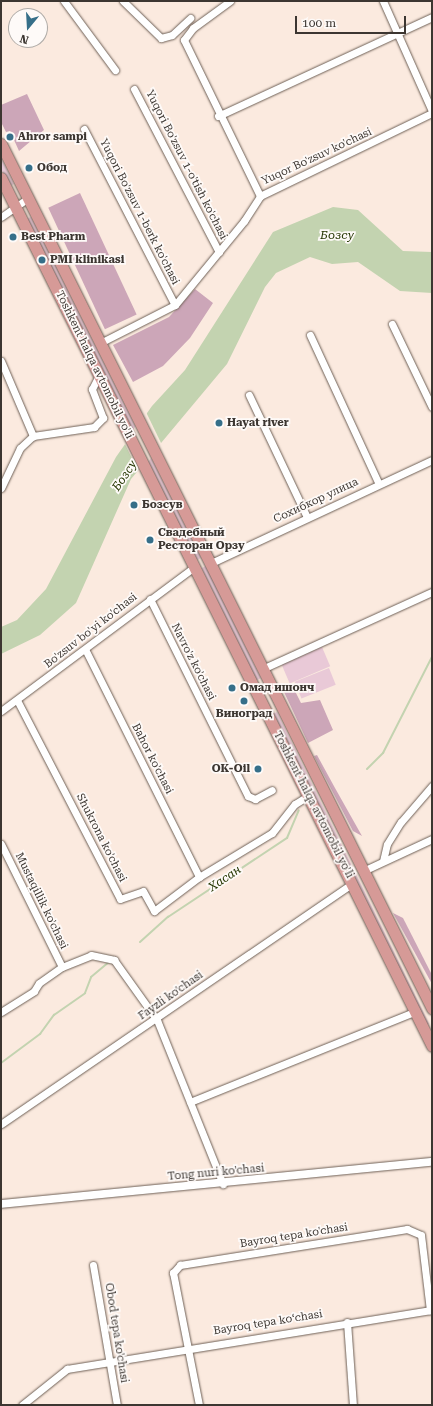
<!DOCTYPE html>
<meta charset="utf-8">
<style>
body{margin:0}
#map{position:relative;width:433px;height:1406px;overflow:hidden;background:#fbeadf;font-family:"Roboto Serif",serif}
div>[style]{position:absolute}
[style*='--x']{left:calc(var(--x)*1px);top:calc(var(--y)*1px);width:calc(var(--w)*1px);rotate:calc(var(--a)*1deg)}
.green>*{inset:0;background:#e9c9d7;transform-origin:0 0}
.forest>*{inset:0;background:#cca6b8;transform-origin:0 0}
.water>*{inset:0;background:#c3d3b0}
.pier>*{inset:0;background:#fbeadf}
.stream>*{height:2px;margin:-1px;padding:0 1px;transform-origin:1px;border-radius:1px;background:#c3d3b0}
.roads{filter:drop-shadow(0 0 1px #6e6056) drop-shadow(0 0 1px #6e6056)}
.minor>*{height:7px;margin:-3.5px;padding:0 3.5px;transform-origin:3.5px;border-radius:3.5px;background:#fff}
.tertiary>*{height:8px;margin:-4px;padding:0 4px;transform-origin:4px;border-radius:4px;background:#fff}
.trunk>*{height:11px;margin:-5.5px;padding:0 5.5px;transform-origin:5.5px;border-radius:5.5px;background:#d69a97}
.dots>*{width:11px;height:11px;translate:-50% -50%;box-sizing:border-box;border:2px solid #fefaf8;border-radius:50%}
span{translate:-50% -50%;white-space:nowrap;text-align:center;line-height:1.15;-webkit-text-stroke:3.5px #fefaf8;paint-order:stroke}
.poi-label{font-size:11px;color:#3c3631;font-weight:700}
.left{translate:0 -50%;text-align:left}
.right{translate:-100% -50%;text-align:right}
.street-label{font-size:11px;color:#3c3631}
.water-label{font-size:12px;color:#243600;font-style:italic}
.frame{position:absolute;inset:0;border:2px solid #3c3631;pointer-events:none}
.north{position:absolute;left:8px;top:8px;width:40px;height:40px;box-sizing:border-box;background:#fefaf8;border:1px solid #b0aca8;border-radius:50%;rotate:198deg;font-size:11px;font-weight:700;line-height:16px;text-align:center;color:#3c3631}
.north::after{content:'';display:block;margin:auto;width:14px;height:18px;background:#366f89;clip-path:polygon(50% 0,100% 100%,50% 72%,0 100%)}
.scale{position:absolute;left:295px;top:16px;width:111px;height:18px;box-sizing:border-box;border:2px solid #3c3631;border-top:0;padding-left:5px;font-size:12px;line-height:14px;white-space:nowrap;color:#3c3631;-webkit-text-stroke:3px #fefaf8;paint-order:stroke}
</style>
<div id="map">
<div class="green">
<div style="clip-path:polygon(1px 158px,14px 184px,10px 186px,1px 169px)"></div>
<div style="clip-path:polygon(31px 217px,201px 558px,197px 560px,26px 219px)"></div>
<div style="left:206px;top:566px;width:125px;height:5px;rotate:64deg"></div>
<div style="left:322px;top:647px;width:21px;height:44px;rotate:67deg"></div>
<div style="left:329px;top:668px;width:18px;height:37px;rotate:68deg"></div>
<div style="left:277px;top:712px;width:347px;height:4px;rotate:64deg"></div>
</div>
<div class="forest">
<div style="clip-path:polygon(27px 94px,44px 130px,19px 151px,10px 131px,6px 132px,1px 122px,1px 105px)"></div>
<div style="left:80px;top:193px;width:134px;height:35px;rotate:65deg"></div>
<div style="clip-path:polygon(195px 289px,213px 303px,190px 338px,163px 366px,133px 382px,113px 345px,169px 317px)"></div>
<div style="clip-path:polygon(294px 689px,301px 703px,320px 700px,333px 730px,308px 743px,284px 692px)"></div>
<div style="clip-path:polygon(317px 755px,335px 788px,362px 836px,353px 831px,314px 756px)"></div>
<div style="clip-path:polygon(393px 913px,403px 918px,432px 975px,432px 984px)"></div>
</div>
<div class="water">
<div style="clip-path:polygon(333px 207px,358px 210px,403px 251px,432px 252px,432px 293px,400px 291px,358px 262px,332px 264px,310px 257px,276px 273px,265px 287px,227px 364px,131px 479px,76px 603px,40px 635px,1px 654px,1px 627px,17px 620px,46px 589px,116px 457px,152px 406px,185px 370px,273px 232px)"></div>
</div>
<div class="pier">
<div style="clip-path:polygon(146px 412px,162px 445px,139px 473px,124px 442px)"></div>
</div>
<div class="stream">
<div style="--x:367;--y:769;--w:23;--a:-45"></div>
<div style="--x:383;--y:753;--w:108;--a:-63"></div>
<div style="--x:140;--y:942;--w:38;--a:-42"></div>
<div style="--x:168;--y:917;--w:143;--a:-33.6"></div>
<div style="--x:287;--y:838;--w:30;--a:-67"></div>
<div style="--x:1;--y:1063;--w:49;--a:-36.6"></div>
<div style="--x:40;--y:1034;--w:24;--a:-54"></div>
<div style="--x:54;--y:1015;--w:38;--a:-35"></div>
<div style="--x:85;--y:993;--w:17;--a:-69"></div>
<div style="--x:91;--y:977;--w:23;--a:-40"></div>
</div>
<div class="roads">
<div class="minor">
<div style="--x:64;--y:1;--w:86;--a:53.5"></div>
<div style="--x:123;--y:1;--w:53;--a:44.2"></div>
<div style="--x:161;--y:38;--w:11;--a:-15"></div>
<div style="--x:172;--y:35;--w:25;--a:-43"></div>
<div style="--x:230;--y:1;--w:46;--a:143.9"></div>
<div style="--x:193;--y:28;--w:15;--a:127"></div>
<div style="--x:184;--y:40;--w:174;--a:64"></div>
<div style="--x:383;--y:1;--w:120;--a:66"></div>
<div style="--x:134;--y:89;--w:184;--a:62.5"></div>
<div style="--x:218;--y:116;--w:236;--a:-24.8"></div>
<div style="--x:84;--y:129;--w:198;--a:62.7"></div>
<div style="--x:1;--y:217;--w:33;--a:-35"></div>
<div style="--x:392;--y:324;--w:92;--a:64.3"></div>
<div style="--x:310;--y:335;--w:164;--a:65.2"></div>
<div style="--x:100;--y:343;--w:84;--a:-26.9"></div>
<div style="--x:175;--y:305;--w:109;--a:-50.6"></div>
<div style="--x:244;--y:221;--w:30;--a:-57"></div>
<div style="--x:260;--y:196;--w:191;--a:-25.8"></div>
<div style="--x:1;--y:361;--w:82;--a:66.9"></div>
<div style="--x:249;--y:395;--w:135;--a:64.6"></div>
<div style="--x:1;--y:488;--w:44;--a:-64.6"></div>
<div style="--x:20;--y:448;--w:18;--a:-43"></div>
<div style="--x:33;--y:436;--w:62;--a:-8.4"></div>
<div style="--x:94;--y:427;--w:13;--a:-45"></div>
<div style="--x:103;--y:418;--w:31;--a:-111"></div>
<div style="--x:92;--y:389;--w:16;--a:-63"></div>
<div style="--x:209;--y:564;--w:246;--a:-25"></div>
<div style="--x:150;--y:599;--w:220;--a:63.6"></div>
<div style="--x:248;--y:796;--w:8;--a:23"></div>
<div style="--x:255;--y:799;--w:19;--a:-28"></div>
<div style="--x:86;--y:651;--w:253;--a:63.4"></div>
<div style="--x:262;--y:669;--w:187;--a:-24.4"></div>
<div style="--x:17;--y:700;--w:224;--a:62.6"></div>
<div style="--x:120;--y:899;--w:24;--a:-19"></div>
<div style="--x:143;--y:891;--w:23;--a:61"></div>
<div style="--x:154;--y:911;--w:56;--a:-37.1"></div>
<div style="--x:199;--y:877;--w:85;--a:-31.1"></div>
<div style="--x:272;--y:833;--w:37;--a:-52"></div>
<div style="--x:295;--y:804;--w:15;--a:-32"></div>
<div style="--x:1;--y:711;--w:241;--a:-36.7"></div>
<div style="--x:1;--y:844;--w:137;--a:63.6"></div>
<div style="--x:383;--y:861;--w:17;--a:-77"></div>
<div style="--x:387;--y:844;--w:26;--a:-58"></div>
<div style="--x:401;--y:822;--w:48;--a:-49.3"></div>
<div style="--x:363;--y:871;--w:76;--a:-24.9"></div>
<div style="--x:1;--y:1012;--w:39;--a:-32"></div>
<div style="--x:34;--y:991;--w:9;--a:-58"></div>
<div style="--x:39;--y:983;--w:28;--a:-35"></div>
<div style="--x:62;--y:967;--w:31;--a:-22"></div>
<div style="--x:91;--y:955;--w:24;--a:12"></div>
<div style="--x:114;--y:960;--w:74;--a:54.4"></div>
<div style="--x:157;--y:1020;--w:177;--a:68.1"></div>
<div style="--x:190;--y:1102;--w:244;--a:-21.9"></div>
<div style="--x:1;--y:1124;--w:425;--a:-34.4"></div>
<div style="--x:93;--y:1265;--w:142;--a:80.3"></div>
<div style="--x:347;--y:1322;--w:83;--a:85.9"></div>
<div style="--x:22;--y:1405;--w:58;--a:-38.7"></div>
<div style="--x:67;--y:1369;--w:370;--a:-9.2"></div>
<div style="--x:199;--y:1405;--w:135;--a:-101.1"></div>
<div style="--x:173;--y:1273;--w:11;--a:-49"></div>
<div style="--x:180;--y:1265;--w:230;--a:-9"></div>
<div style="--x:407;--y:1229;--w:15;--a:23"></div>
<div style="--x:421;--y:1235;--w:76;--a:83.2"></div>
</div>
<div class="tertiary">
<div style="--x:1;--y:1204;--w:433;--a:-5.6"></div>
</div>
<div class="trunk">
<div style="--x:1;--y:144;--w:966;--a:63.49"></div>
<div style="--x:1;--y:178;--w:969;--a:63.59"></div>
</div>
</div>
<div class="dots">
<div style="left:10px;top:137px;background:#366f89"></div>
<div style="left:29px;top:168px;background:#366f89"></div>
<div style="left:13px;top:237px;background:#366f89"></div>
<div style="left:42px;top:260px;background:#366f89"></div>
<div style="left:219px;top:423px;background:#366f89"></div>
<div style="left:134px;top:505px;background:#366f89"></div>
<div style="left:150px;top:540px;background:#366f89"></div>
<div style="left:232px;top:688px;background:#366f89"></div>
<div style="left:244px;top:701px;background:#366f89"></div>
<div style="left:258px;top:769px;background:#366f89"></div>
</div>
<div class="poi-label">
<span class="left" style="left:18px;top:137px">Ahror sampi</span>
<span class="left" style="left:37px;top:168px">Обод</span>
<span class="left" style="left:21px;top:237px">Best Pharm</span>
<span class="left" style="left:50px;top:260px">PMI klinikasi</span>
<span class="left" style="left:227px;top:423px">Hayat river</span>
<span class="left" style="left:142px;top:505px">Бозсув</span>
<span class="left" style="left:158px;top:540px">Свадебный<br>Ресторан Орзу</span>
<span class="left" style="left:240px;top:688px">Омад ишонч</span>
<span style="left:244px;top:714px">Виноград</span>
<span class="right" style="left:250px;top:769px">OK-Oil</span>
</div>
<div class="street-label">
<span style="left:317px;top:157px;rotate:-25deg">Yuqor Bo'zsuv ko'chasi</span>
<span style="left:186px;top:165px;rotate:63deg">Yuqori Bo'zsuv 1-o'tish ko'chasi</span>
<span style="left:139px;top:212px;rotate:63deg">Yuqori Bo'zsuv 1-berk ko'chasi</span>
<span style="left:94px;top:365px;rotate:64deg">Toshkent halqa avtomobil yo'li</span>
<span style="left:316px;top:501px;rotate:-25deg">Сохибкор улица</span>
<span style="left:91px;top:631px;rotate:-38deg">Bo'zsuv bo'yi ko'chasi</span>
<span style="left:193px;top:662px;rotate:63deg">Navro'z ko'chasi</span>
<span style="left:152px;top:759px;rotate:63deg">Bahor ko'chasi</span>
<span style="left:313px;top:805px;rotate:63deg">Toshkent halqa avtomobil yo'li</span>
<span style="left:101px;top:838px;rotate:63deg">Shukrona ko'chasi</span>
<span style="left:41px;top:901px;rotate:64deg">Mustaqillik ko'chasi</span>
<span style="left:171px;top:996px;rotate:-35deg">Fayzli ko'chasi</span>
<span style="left:216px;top:1173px;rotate:-5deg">Tong nuri ko'chasi</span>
<span style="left:294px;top:1236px;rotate:-9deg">Bayroq tepa ko'chasi</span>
<span style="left:268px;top:1323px;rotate:-9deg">Bayroq tepa koʻchasi</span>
<span style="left:116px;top:1333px;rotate:81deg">Obod tepa ko'chasi</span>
</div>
<div class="water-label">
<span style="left:337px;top:236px">Бозсу</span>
<span style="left:125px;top:476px;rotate:-56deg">Бозсу</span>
<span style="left:225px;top:879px;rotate:-34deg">Хасан</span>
</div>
<div class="frame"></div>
<div class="north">N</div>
<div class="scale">100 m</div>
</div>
